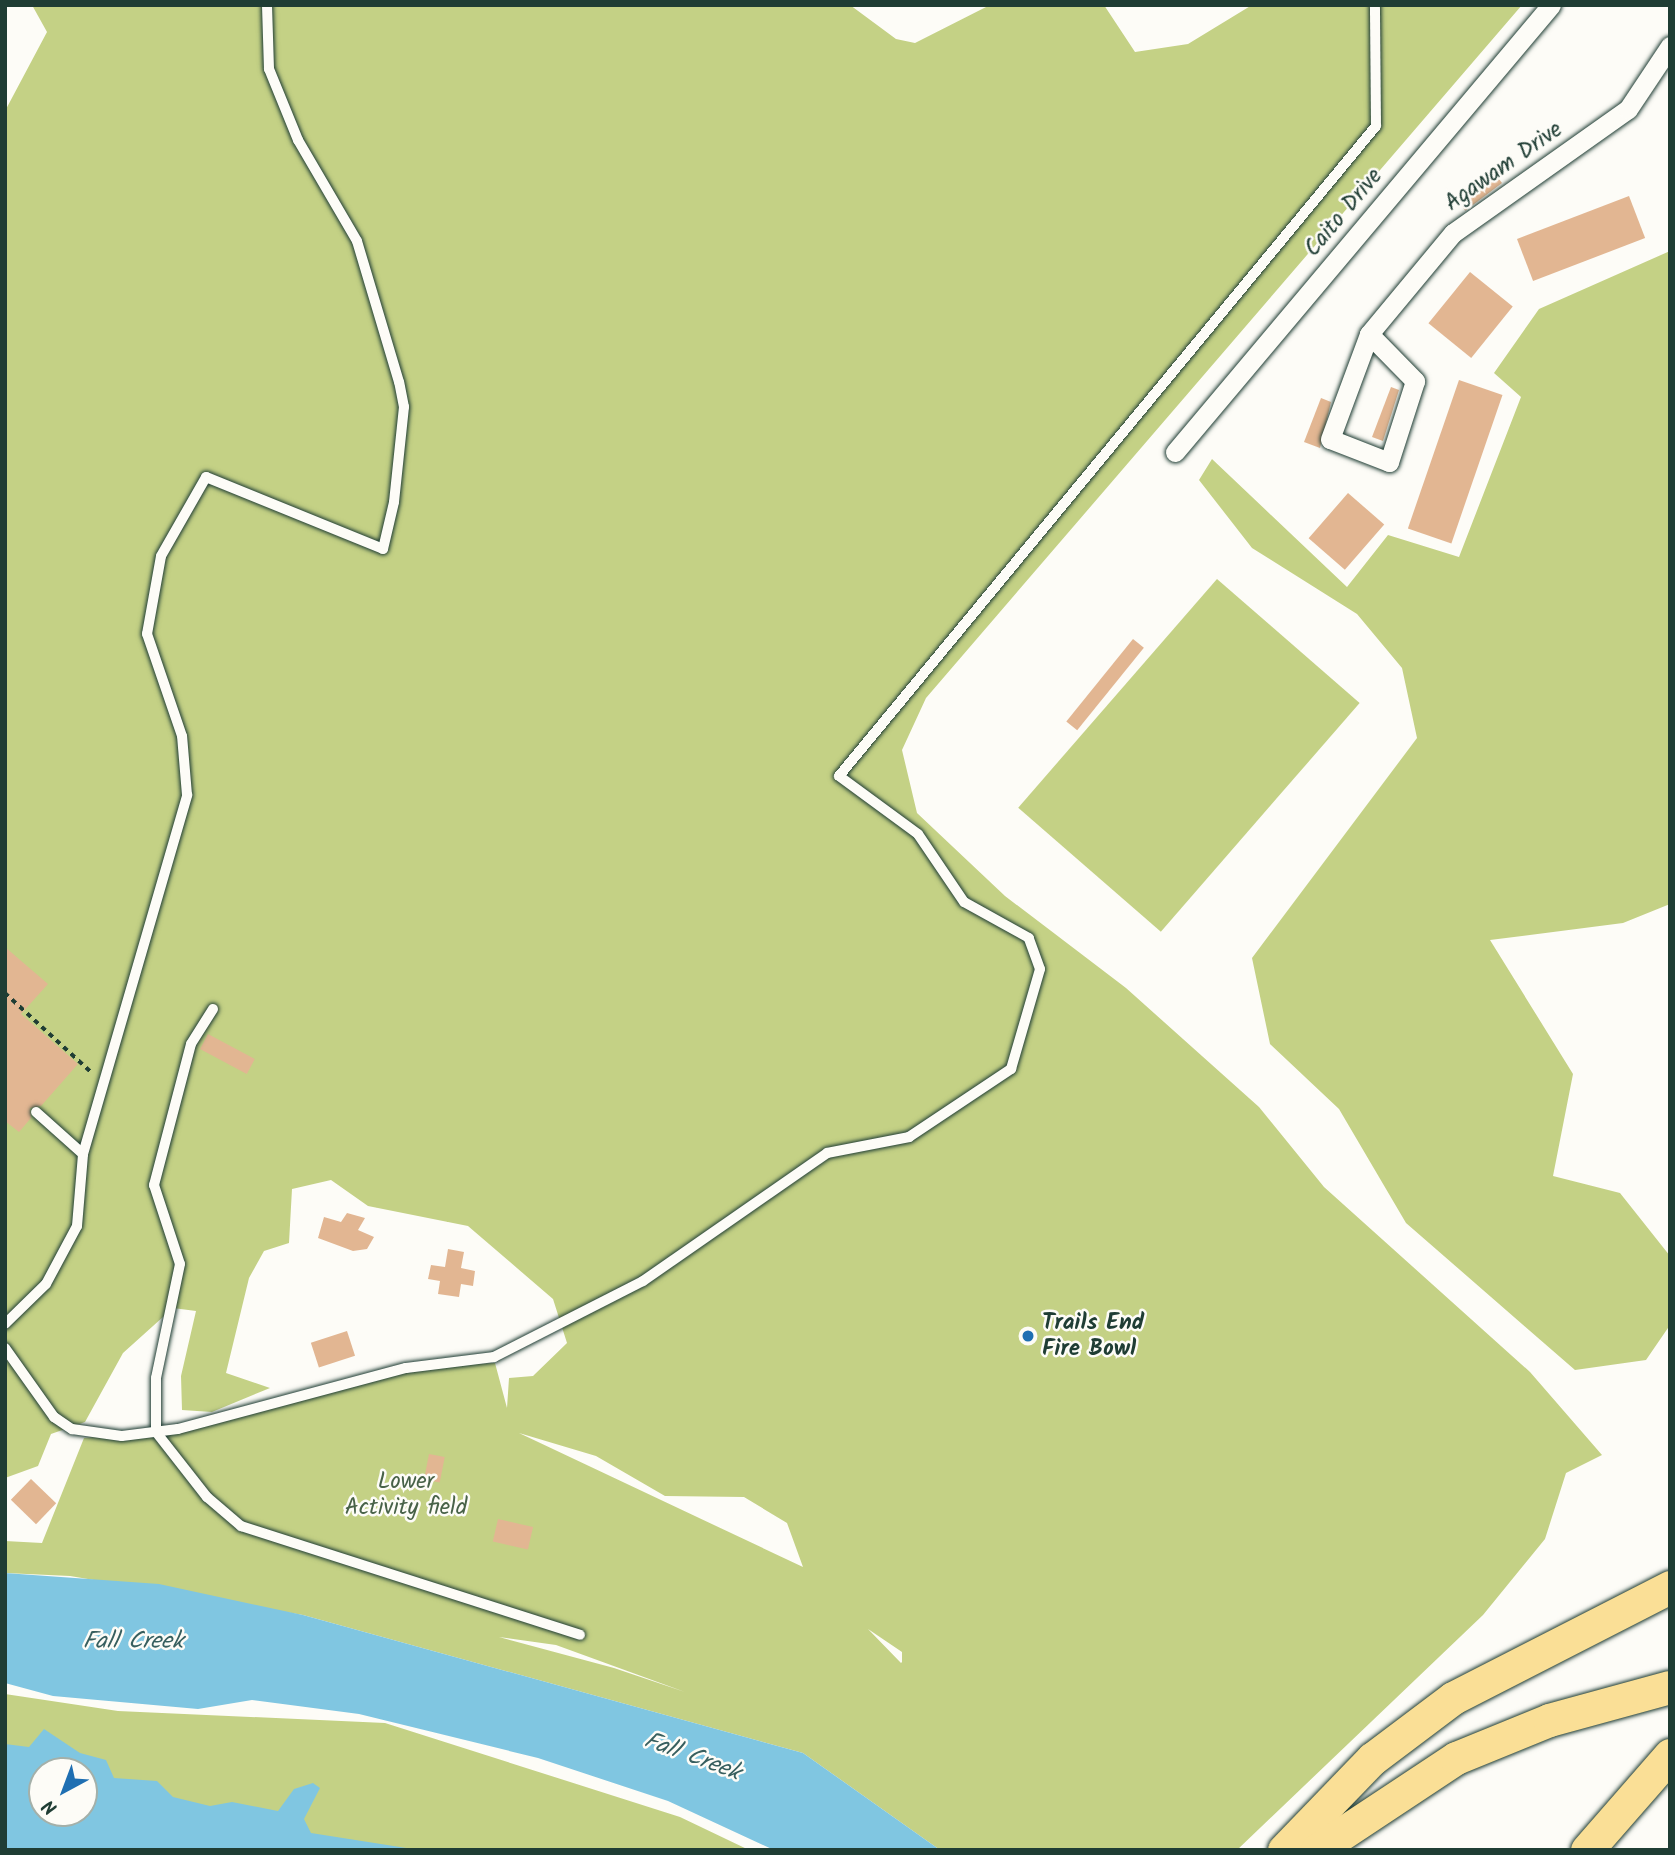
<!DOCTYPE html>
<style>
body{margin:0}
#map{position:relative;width:1675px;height:1855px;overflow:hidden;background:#fdfcf7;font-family:Kalam,sans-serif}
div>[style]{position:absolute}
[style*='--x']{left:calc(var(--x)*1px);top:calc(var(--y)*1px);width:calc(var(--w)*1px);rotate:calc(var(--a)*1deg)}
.green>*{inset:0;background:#c4d185;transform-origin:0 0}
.water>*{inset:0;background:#80c6e1}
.building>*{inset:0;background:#e2b692;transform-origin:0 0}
.path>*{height:3.5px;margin-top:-1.75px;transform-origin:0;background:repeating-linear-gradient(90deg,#1f3d34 0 5px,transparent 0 10px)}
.roads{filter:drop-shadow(0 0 2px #1f3d34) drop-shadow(0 0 2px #1f3d34)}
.service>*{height:10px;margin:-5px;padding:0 5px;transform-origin:5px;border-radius:5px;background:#fdfcf7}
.minor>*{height:19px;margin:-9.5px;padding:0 9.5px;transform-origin:9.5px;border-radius:9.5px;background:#fdfcf7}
.motorway>*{height:33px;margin:-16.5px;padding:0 16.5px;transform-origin:16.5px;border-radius:16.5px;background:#fadf96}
.dots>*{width:19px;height:19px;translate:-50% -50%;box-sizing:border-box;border:4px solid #fdfcf7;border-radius:50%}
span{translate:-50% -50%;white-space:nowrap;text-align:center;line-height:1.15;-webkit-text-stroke:5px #fdfcf7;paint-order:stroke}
.street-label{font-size:23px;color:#1f3d34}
.poi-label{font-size:23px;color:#1f3d34;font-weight:700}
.left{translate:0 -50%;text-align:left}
.park-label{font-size:23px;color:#486248}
.water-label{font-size:24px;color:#375f5f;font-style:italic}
.frame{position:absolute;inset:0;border:7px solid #1f3d34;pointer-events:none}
.north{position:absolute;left:28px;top:1757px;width:70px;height:70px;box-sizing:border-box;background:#fdfcf7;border:2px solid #a4b0a9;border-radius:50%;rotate:221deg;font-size:19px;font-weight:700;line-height:28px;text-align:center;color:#1f3d34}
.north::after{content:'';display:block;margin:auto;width:24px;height:32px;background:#1f6fb2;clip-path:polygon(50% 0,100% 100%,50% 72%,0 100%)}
</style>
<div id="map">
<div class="green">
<div style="clip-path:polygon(evenodd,32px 5px,850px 5px,896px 39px,915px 43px,990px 5px,1104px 5px,1135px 52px,1188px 44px,1252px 5px,1522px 5px,926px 698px,902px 750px,917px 813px,1005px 896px,1126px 988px,1259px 1107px,1324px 1187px,1530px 1372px,1602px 1455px,1566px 1473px,1545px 1539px,1483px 1615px,1237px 1850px,940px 1850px,803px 1753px,303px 1615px,70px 1576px,5px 1573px,5px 1541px,42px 1543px,84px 1438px,161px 1431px,409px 1367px,495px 1363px,507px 1408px,509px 1378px,533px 1376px,567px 1343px,553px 1299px,468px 1226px,368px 1206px,331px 1180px,292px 1189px,289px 1243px,264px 1251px,249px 1278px,226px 1373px,270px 1388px,212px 1412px,182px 1410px,181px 1376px,196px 1311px,173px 1308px,123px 1353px,85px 1422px,51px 1434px,38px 1466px,5px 1478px,5px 111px,47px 32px,32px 5px,519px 1433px,596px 1456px,665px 1496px,744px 1497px,787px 1523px,803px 1567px,519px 1433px,32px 5px,868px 1629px,902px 1652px,902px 1662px,901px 1663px,868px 1629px,32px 5px,499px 1637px,556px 1645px,685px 1692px,614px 1668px,499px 1637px)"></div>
<div style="clip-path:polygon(1670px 251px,1670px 904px,1623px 923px,1490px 940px,1573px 1074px,1553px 1176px,1620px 1193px,1670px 1256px,1670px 1325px,1646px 1360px,1575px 1370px,1406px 1223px,1339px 1109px,1270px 1044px,1252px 958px,1417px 738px,1402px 668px,1357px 614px,1252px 548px,1199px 480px,1212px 459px,1347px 587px,1388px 535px,1459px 557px,1521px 397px,1494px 373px,1539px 309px)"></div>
<div style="left:1217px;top:579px;width:189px;height:303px;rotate:41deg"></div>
<div style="clip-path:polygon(evenodd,5px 1694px,118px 1711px,385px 1723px,680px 1817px,749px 1850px,5px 1850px,5px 1694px,42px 1771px,84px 1771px,84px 1813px,42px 1813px,42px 1771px)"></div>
</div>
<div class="water">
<div style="clip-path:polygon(5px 1573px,159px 1584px,303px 1615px,803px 1753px,940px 1850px,774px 1850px,668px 1801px,538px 1758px,359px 1714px,252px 1700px,198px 1709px,53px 1696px,5px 1683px)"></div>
<div style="clip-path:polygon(evenodd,44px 1729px,80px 1753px,106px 1760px,114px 1778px,157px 1781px,173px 1797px,210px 1806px,232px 1802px,278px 1811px,294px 1789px,313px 1783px,320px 1788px,304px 1819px,311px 1833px,419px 1850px,5px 1850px,5px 1744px,29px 1747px,44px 1729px,42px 1771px,84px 1771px,84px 1813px,42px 1813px,42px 1771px)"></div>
</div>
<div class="building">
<div style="left:1496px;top:175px;width:10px;height:46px;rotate:53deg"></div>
<div style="left:1629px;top:196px;width:45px;height:120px;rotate:69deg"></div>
<div style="left:1470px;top:272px;width:55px;height:66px;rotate:39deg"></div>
<div style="left:1459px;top:380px;width:46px;height:157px;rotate:19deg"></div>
<div style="clip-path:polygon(1391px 387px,1399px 390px,1383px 441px,1372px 437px)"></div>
<div style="clip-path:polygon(1321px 398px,1331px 402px,1320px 448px,1304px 442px)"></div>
<div style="left:1348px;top:493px;width:48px;height:60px;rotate:41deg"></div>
<div style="left:1133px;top:639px;width:14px;height:106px;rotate:39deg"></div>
<div style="clip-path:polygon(5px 947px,48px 984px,21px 1014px,78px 1064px,41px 1106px,30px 1108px,31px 1118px,19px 1132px,5px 1121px)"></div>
<div style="left:208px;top:1034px;width:53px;height:17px;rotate:28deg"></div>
<div style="clip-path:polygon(347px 1213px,365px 1218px,358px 1230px,374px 1237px,367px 1249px,353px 1251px,318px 1238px,324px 1217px,341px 1222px)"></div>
<div style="clip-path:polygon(448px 1249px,464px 1252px,461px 1268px,475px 1271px,473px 1286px,461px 1284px,459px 1297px,438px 1294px,440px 1281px,428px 1279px,431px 1265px,445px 1267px)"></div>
<div style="left:347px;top:1331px;width:26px;height:38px;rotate:72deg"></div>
<div style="left:429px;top:1454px;width:16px;height:26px;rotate:11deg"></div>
<div style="left:31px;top:1479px;width:35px;height:29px;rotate:44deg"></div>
<div style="left:498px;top:1519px;width:36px;height:23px;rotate:13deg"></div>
</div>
<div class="path">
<div style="--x:5;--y:993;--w:118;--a:42.6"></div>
</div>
<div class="roads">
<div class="service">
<div style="--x:213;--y:1009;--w:41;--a:122.2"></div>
<div style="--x:191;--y:1044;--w:146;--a:104.7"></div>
<div style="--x:154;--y:1185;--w:83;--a:71.8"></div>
<div style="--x:180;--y:1264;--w:116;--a:101.9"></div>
<div style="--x:156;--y:1378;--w:54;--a:90"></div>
<div style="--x:156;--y:1432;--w:83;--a:51.9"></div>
<div style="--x:207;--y:1497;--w:45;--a:40.5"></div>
<div style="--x:241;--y:1526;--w:356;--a:17.8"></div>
<div style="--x:83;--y:1154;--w:374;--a:-73.8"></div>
<div style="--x:187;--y:795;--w:59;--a:-94.8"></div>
<div style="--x:182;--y:736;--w:108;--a:-108.9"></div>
<div style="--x:147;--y:634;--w:79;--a:-79.8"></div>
<div style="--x:161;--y:556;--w:91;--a:-60.3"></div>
<div style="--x:206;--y:477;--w:191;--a:22.1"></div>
<div style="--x:383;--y:549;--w:48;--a:-76.8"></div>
<div style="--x:394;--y:502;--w:96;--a:-84"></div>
<div style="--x:404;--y:407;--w:25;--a:-101"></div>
<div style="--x:399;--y:382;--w:147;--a:-106.6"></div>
<div style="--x:357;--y:241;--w:117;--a:-120.3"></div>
<div style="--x:298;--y:140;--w:77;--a:-112.2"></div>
<div style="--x:269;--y:69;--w:64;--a:-91.8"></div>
<div style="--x:5;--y:1324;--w:57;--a:-44.3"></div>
<div style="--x:46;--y:1284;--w:66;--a:-61.9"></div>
<div style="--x:77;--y:1226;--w:72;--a:-85.2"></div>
<div style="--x:83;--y:1154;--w:63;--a:-138.2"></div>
<div style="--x:5;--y:1348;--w:85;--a:54.6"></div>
<div style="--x:54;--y:1417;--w:22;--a:34"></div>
<div style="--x:72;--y:1429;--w:50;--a:8"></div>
<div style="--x:122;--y:1436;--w:56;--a:-7.1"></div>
<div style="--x:178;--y:1429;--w:236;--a:-15"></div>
<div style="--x:406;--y:1368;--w:89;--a:-7.1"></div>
<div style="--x:494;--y:1357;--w:167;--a:-27"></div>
<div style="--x:643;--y:1281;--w:224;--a:-34.8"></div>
<div style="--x:827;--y:1153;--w:84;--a:-11"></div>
<div style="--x:909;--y:1137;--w:123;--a:-33.7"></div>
<div style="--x:1011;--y:1069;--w:104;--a:-73.8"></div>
<div style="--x:1040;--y:969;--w:33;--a:-110"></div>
<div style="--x:1029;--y:938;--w:74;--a:-151"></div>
<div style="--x:964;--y:902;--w:82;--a:-124.1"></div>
<div style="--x:918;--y:834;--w:98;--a:-143.7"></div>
<div style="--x:839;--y:776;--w:843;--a:-50.44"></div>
<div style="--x:1376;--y:126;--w:121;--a:-90.5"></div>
</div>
<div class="minor">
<div style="--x:1369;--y:334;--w:131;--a:-50.3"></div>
<div style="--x:1453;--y:233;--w:214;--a:-35.3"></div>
<div style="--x:1628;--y:109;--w:76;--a:-56.3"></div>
<div style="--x:1369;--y:334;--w:66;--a:45.6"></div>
<div style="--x:1415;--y:381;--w:85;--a:107.8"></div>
<div style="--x:1389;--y:462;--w:63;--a:-158.7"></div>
<div style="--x:1330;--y:439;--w:112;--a:-69.6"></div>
<div style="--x:1175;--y:452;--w:584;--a:-49.93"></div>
</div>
<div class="motorway">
<div style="--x:1284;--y:1850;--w:127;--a:-46"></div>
<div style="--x:1372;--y:1759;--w:101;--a:-37"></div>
<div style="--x:1453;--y:1698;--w:244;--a:-27.1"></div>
<div style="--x:1317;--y:1850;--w:167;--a:-33.5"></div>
<div style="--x:1456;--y:1758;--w:100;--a:-22.2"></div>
<div style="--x:1549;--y:1720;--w:125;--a:-15.3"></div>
<div style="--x:1587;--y:1850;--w:126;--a:-48.9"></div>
</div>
</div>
<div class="dots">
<div style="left:1028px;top:1336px;background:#1f6fb2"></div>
</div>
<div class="street-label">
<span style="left:1504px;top:167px;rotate:-35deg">Agawam Drive</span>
<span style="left:1344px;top:213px;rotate:-50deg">Caito Drive</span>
</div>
<div class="poi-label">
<span class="left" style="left:1042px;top:1336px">Trails End<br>Fire Bowl</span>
</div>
<div class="park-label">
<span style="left:406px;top:1495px">Lower<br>Activity field</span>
</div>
<div class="water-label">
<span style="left:133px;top:1642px">Fall Creek</span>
<span style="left:692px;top:1757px;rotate:20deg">Fall Creek</span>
</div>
<div class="frame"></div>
<div class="north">N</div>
</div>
